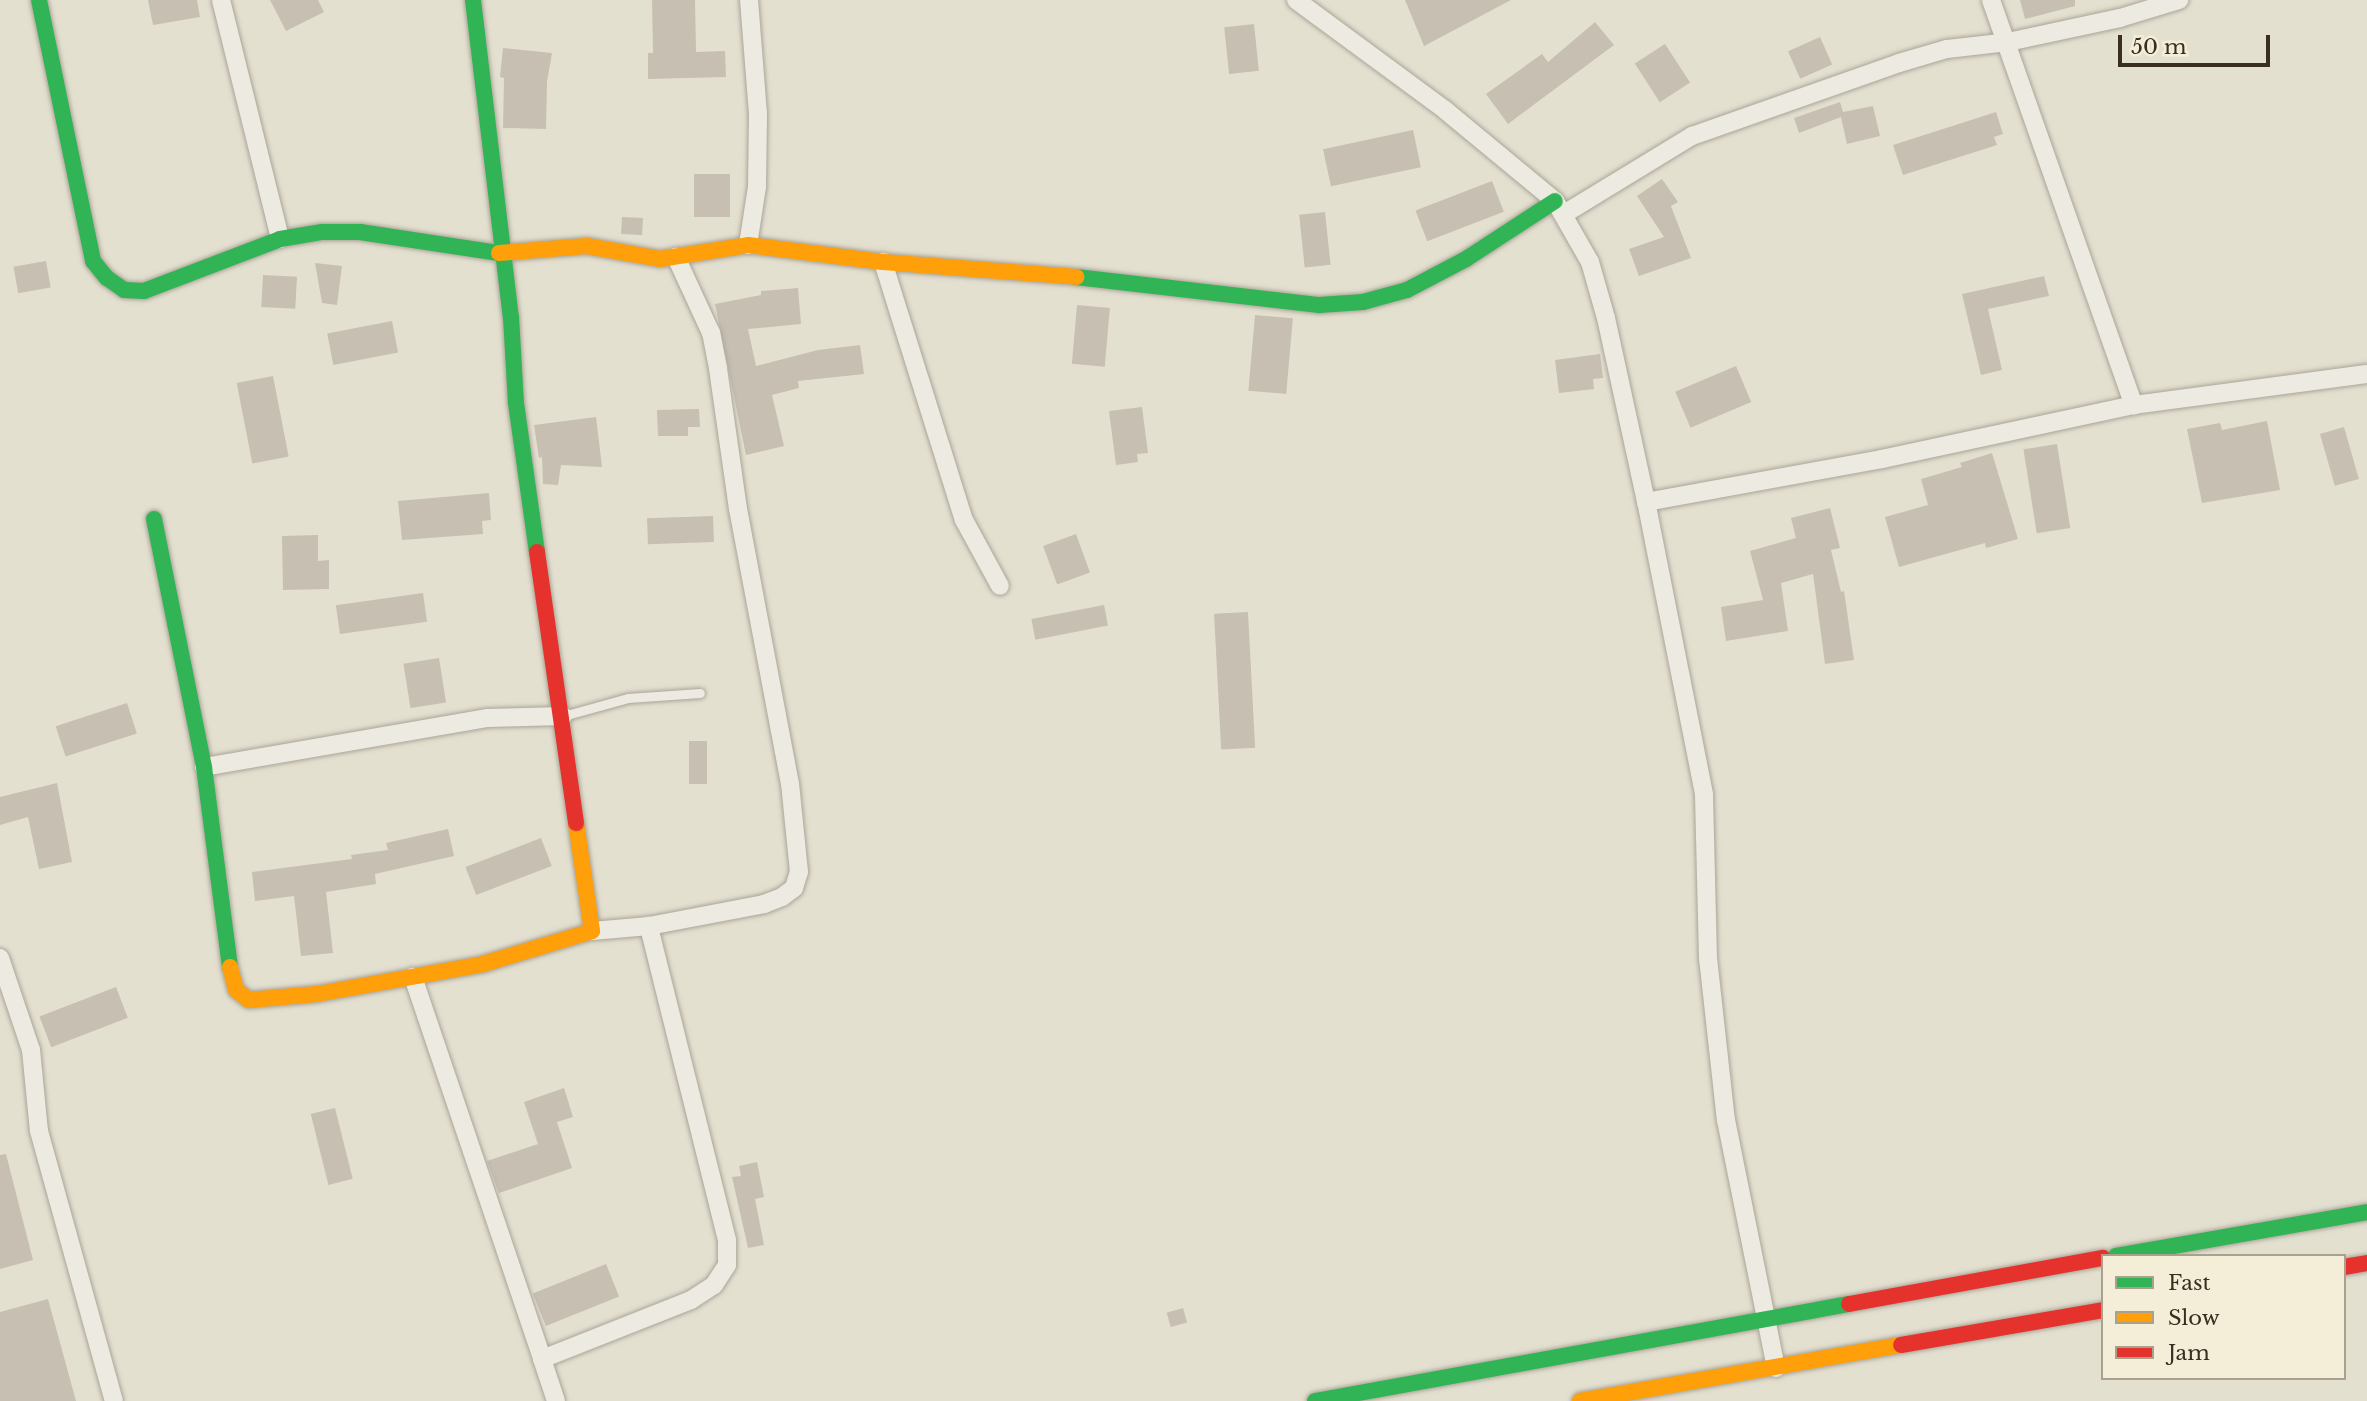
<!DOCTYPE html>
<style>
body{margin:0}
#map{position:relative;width:2367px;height:1401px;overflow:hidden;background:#e4e0d0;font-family:"Libre Baskerville",serif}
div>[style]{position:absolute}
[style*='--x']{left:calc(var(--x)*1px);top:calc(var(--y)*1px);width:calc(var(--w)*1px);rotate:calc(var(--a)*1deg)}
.building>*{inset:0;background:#c7bfb1;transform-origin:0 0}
.roads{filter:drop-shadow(0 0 2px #aaa598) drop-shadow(0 0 2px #aaa598)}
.lane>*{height:9px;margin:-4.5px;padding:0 4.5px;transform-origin:4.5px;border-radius:4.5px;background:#eceae1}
.street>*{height:18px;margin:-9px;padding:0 9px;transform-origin:9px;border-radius:9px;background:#eceae1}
.fast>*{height:16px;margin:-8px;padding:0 8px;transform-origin:8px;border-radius:8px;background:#30b455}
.slow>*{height:16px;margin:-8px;padding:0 8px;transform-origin:8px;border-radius:8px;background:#ff9f0a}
.jam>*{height:16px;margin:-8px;padding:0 8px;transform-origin:8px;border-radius:8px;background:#e5322d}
span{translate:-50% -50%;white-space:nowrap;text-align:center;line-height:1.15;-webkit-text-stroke:6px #f4edd7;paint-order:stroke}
.legend{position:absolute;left:2101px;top:1254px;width:245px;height:126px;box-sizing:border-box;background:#f4edd7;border:2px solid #a9a18e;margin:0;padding:9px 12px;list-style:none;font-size:21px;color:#382e21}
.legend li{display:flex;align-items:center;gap:14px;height:35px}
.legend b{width:35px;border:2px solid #a9a18e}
.scale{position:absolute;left:2118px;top:35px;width:152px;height:32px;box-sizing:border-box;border:4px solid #382e21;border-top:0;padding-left:9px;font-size:21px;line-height:24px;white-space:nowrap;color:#382e21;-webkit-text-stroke:5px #f4edd7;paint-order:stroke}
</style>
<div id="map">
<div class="building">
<div style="clip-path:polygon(148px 0,197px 0,200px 17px,153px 25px)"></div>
<div style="clip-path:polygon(270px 0,318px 0,324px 12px,286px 31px)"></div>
<div style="clip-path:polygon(652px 0,695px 0,696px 52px,725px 51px,726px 77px,648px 79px,648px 53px,653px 53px)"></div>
<div style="clip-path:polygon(1405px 0,1511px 0,1424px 46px)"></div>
<div style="clip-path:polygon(2020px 0,2075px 0,2075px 6px,2025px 19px)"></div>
<div style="clip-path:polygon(1595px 22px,1614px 45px,1508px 124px,1486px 94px,1542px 54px,1548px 62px)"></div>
<div style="left:1254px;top:24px;width:47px;height:30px;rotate:84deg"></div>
<div style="left:1820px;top:37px;width:30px;height:35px;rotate:66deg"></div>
<div style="left:1665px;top:44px;width:46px;height:36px;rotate:57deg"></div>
<div style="clip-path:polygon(503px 48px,552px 53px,547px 82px,546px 129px,503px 128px,504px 78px,500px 77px)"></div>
<div style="clip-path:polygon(1840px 102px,1843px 112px,1873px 106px,1880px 136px,1847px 144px,1841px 117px,1799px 133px,1794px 118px)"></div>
<div style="clip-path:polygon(1996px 112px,2003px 134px,1994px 137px,1997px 145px,1903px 175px,1893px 145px)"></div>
<div style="left:1413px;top:130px;width:38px;height:92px;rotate:78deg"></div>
<div style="left:694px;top:174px;width:36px;height:43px"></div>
<div style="clip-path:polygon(1662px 179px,1678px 202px,1671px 206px,1691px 258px,1639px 276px,1629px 249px,1664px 237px,1637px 196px)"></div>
<div style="left:1492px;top:181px;width:33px;height:82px;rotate:69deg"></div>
<div style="left:1325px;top:212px;width:53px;height:26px;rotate:84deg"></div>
<div style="left:622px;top:217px;width:21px;height:17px;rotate:3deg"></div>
<div style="left:46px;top:261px;width:27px;height:33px;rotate:80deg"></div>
<div style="clip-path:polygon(315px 263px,342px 266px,337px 305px,322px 303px)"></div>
<div style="left:263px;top:275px;width:34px;height:32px;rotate:3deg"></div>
<div style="clip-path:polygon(2044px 276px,2049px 296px,1988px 309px,2002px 370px,1981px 375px,1962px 294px)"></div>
<div style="clip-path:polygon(798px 288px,801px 324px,748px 329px,756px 366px,818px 350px,860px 345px,864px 374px,798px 381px,799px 388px,772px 395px,784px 446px,746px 455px,715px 304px,761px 295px,761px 291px)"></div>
<div style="left:1077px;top:305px;width:33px;height:59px;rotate:5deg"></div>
<div style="left:1255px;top:315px;width:38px;height:76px;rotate:5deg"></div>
<div style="left:392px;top:321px;width:32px;height:66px;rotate:79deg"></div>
<div style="clip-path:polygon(1600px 354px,1603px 378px,1593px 379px,1594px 389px,1559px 393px,1555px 360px)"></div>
<div style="left:1736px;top:366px;width:39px;height:66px;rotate:67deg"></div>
<div style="left:273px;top:376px;width:82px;height:37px;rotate:79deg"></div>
<div style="clip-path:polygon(1142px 407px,1148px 453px,1137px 454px,1138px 462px,1116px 465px,1109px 411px)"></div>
<div style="clip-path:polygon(699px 409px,700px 427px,688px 427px,688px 436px,658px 436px,657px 410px)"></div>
<div style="clip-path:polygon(596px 417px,602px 467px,561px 465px,558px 485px,543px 484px,542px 457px,539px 458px,534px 425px)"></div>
<div style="clip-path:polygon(2267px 421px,2280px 490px,2202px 503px,2187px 429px,2220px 423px,2222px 430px)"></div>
<div style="left:2344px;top:427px;width:54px;height:25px;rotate:74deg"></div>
<div style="left:2057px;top:444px;width:85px;height:34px;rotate:81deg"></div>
<div style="clip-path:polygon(1992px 453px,2018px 539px,1986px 548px,1985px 543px,1899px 567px,1885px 517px,1928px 505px,1921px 479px,1962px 467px,1960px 463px)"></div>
<div style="clip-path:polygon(489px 493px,491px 520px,482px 521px,483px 534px,402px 540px,398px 501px)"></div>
<div style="clip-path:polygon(1830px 508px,1840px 548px,1831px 550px,1841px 592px,1844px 591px,1854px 660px,1825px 664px,1813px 574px,1781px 583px,1788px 631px,1726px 641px,1721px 607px,1763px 600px,1750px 551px,1796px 538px,1791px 518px)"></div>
<div style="left:713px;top:516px;width:26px;height:66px;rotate:88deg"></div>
<div style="left:1076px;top:534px;width:41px;height:35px;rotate:70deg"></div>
<div style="clip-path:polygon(318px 535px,318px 561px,329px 560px,329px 589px,283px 590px,282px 536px)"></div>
<div style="left:423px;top:593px;width:29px;height:88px;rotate:82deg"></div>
<div style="left:1104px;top:605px;width:21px;height:74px;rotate:79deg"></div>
<div style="left:1248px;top:612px;width:136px;height:34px;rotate:87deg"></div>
<div style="left:439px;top:658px;width:45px;height:36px;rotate:81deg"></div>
<div style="left:127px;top:703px;width:32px;height:75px;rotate:72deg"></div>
<div style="left:689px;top:741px;width:18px;height:43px"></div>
<div style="clip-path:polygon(57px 783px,72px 862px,39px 869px,28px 817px,0 825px,0 797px)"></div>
<div style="clip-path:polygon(448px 829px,454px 856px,375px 874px,376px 884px,326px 892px,333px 953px,301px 956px,294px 896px,255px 901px,252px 872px,352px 859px,351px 855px,388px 850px,386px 843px)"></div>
<div style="left:541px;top:838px;width:30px;height:81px;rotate:69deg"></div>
<div style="left:116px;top:987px;width:33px;height:82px;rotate:69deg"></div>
<div style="clip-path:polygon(564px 1088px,573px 1117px,557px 1122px,572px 1168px,499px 1193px,487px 1161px,538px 1144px,524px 1102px)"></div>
<div style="left:335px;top:1108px;width:73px;height:25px;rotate:76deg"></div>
<div style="clip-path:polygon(6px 1154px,33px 1260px,0 1269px,0 1155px)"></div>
<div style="clip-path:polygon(757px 1162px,764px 1197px,755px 1199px,764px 1245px,748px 1248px,732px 1177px,741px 1176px,739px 1166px)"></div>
<div style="left:606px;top:1264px;width:35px;height:79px;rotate:68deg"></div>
<div style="clip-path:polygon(48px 1299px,76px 1401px,0 1401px,0 1312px)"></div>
<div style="left:1183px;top:1308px;width:15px;height:17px;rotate:74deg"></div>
</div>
<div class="roads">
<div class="lane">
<div style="--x:563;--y:716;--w:67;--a:-15.5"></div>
<div style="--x:628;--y:698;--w:72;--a:-4"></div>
</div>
<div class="street">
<div style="--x:221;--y:0;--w:246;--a:76.1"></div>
<div style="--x:1296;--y:0;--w:185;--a:36.4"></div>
<div style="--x:1445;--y:110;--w:143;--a:39.6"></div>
<div style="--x:1555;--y:201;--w:70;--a:60.2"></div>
<div style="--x:1590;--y:262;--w:58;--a:74.1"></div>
<div style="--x:1606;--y:318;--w:188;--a:77.7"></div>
<div style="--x:1991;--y:0;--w:430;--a:70.6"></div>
<div style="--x:1564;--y:214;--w:150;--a:-31.4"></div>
<div style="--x:1692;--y:136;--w:219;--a:-19.4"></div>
<div style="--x:1899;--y:63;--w:50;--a:-16.3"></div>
<div style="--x:1947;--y:49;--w:61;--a:-6.5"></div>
<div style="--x:2008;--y:42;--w:115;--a:-12.1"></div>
<div style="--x:2120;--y:18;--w:62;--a:-17"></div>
<div style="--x:748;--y:245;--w:59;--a:-81.2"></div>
<div style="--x:757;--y:187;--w:73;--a:-89.2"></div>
<div style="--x:758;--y:114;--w:114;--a:-94.5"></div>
<div style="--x:883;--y:262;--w:270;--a:72.6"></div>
<div style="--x:964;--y:520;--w:75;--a:61.4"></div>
<div style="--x:204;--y:767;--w:288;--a:-9.8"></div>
<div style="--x:488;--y:718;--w:75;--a:-1.5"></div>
<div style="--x:649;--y:926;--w:117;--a:-10.8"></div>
<div style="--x:764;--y:904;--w:19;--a:-21"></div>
<div style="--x:782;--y:897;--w:15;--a:-37"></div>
<div style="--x:794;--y:888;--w:17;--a:-73"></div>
<div style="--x:799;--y:872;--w:88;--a:-95.8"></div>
<div style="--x:790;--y:784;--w:280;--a:-100.7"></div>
<div style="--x:738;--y:509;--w:142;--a:-98.1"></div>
<div style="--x:718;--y:368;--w:36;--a:-101"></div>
<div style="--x:711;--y:333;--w:84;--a:-114.7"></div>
<div style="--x:0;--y:958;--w:97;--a:71.4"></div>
<div style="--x:31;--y:1050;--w:81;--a:84.4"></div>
<div style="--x:39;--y:1131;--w:280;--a:74.5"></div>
<div style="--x:413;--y:977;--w:403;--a:71.3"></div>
<div style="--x:1776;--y:1368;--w:252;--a:-101.4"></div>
<div style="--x:1726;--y:1121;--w:163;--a:-96.3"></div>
<div style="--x:1708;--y:959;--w:165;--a:-91.4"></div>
<div style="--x:1704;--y:794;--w:298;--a:-101.2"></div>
<div style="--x:1646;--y:502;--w:240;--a:-10.3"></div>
<div style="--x:1882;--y:459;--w:258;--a:-12.1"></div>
<div style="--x:2134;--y:405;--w:235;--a:-7.6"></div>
<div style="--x:556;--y:1401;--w:44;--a:-108.4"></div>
<div style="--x:542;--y:1359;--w:160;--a:-21.6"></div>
<div style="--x:691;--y:1300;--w:27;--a:-33"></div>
<div style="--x:714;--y:1285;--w:24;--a:-57"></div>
<div style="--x:727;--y:1265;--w:25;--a:-90"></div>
<div style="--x:727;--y:1240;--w:324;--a:-104"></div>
<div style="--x:649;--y:926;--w:57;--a:175"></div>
</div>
<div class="fast">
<div style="--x:39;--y:0;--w:267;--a:78.3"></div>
<div style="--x:93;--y:261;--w:22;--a:51"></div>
<div style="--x:107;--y:278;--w:21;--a:35"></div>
<div style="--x:124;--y:290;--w:20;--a:3"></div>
<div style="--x:144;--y:291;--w:146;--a:-20.9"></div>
<div style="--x:280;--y:239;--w:43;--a:-9.5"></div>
<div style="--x:322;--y:232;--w:38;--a:0"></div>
<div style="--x:360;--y:232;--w:141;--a:8.6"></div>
<div style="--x:473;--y:0;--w:319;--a:83.2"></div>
<div style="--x:511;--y:317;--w:86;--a:86.7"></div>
<div style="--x:516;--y:403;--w:150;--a:82"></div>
<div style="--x:1076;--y:277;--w:245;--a:6.6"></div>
<div style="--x:1319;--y:305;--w:44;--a:-3.9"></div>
<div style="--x:1363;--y:302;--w:46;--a:-15.3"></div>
<div style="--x:1407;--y:290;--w:67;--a:-27.7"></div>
<div style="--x:1466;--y:259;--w:106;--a:-33.1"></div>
<div style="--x:154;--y:519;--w:253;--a:78.6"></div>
<div style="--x:204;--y:767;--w:202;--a:82.6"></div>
<div style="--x:2116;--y:1256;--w:255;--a:-9.9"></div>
<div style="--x:1315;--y:1401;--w:543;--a:-10.3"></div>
</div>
<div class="slow">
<div style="--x:499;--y:253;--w:88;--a:-4.5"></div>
<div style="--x:587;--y:246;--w:74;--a:10.1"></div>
<div style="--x:660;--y:259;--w:89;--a:-9"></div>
<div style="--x:748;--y:245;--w:136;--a:7.2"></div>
<div style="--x:883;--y:262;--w:194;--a:4.4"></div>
<div style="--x:230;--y:967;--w:24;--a:75"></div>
<div style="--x:236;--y:990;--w:16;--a:38"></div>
<div style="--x:249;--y:1000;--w:68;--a:-5"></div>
<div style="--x:317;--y:994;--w:169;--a:-10.2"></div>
<div style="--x:483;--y:964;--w:114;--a:-16.8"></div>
<div style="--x:592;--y:931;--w:109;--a:-98.4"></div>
<div style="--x:1580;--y:1401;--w:326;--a:-9.9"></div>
</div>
<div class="jam">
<div style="--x:537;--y:552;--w:274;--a:81.8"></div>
<div style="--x:2344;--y:1267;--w:23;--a:-10"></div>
<div style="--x:1849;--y:1304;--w:258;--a:-10.3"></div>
<div style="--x:1901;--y:1345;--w:205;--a:-9.8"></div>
</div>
</div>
<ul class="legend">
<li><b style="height:9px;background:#30b455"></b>Fast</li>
<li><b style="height:9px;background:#ff9f0a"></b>Slow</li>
<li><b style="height:9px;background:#e5322d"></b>Jam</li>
</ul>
<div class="scale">50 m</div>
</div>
